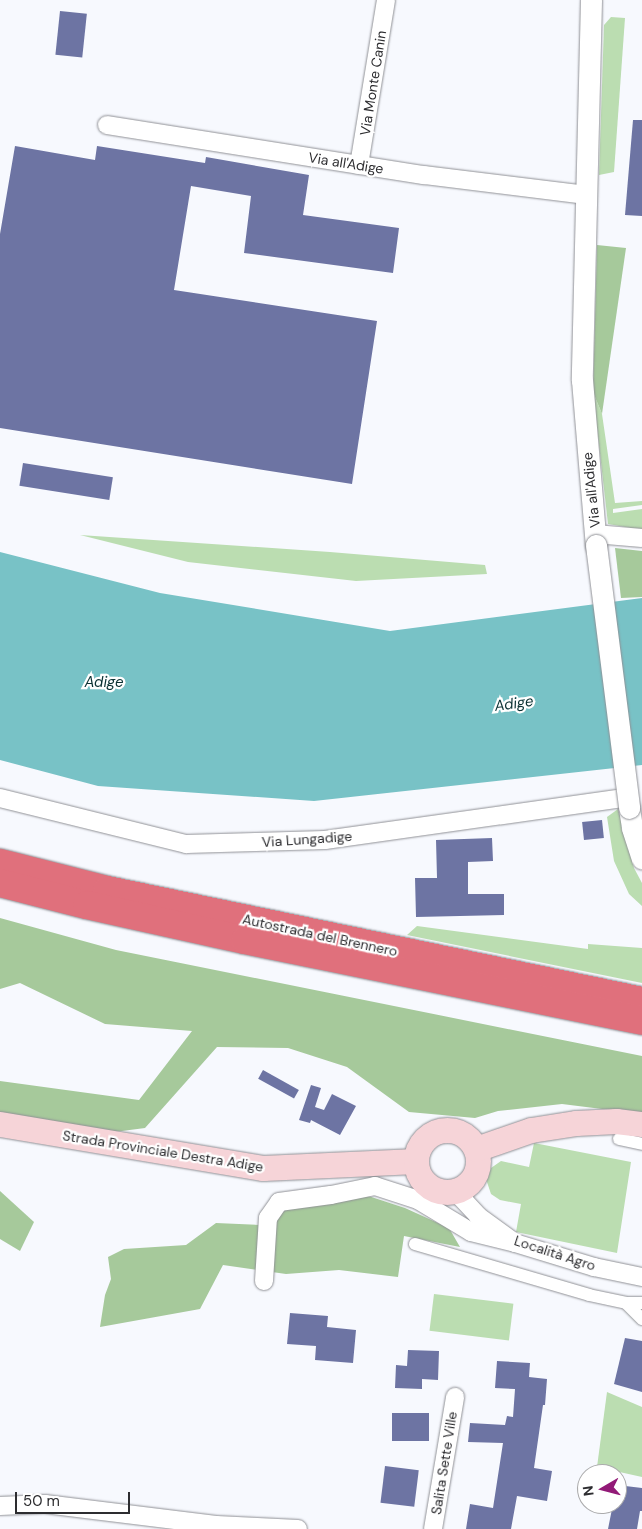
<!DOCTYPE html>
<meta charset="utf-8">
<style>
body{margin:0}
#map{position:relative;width:642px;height:1529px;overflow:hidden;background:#f7f9fe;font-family:"DM Sans",sans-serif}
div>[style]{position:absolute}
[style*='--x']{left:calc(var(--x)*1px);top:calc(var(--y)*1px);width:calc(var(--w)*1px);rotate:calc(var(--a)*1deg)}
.green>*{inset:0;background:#bbddb1;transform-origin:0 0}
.forest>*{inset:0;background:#a6c99b}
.water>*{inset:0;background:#78c2c6}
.building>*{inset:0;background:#6d74a3;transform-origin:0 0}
.roads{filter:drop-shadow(0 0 1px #909196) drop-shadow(0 0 1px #909196)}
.pedestrian>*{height:12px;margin:-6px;padding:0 6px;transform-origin:6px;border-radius:6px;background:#fff}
.minor>*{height:18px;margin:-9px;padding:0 9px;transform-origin:9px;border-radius:9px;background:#fff}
.tertiary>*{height:21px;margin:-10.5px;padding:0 10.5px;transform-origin:10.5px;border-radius:10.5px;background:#fff}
.secondary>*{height:25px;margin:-12.5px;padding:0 12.5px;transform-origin:12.5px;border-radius:12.5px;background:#f6d4d8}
.secondary>.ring{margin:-12.5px;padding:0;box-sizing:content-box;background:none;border:25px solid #f6d4d8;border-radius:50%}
.motorway>*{height:28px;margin:-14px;padding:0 14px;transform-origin:14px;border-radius:14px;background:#e0707c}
.bridges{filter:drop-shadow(0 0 1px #909196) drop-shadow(0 0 1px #909196)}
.tertiary-bridge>*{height:21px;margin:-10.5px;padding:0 10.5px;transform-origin:10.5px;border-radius:10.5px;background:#fff}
span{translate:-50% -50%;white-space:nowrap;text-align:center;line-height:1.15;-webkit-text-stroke:4.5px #fff;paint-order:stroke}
.street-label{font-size:14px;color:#2d2d30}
.water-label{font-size:15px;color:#0b3133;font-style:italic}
.north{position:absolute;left:577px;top:1464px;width:50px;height:50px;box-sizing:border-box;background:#fff;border:1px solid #ababac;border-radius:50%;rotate:262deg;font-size:14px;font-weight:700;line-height:20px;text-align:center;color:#2d2d30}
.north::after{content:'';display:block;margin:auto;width:18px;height:22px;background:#921a77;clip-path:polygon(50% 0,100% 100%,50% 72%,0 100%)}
.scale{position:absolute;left:15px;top:1492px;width:115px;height:22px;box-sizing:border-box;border:2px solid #2d2d30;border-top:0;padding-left:6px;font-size:15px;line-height:18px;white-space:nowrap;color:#2d2d30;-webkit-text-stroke:4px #fff;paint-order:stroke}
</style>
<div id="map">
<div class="green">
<div style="clip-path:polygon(611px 17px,625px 18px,614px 172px,599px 175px,604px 25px)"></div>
<div style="clip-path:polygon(593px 392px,602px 414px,615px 503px,642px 501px,642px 505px,613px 509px,613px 513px,642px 509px,642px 530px,608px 524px)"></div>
<div style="clip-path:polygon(80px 535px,330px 552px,485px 565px,487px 574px,356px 581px,188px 562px)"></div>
<div style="clip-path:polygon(618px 809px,634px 868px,642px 883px,642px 906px,629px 894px,614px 861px,607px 817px)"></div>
<div style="clip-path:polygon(417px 926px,588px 949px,588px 944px,642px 948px,642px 983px,407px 935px)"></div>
<div style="clip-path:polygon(534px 1143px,631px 1162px,617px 1253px,516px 1232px,521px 1204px,500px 1200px,491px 1194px,486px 1179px,491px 1168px,501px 1161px,529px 1167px)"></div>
<div style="left:434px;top:1294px;width:80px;height:37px;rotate:7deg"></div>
<div style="clip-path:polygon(607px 1392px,642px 1407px,642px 1477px,597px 1467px)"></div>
</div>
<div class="forest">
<div style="clip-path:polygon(597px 245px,626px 248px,602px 414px,593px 392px)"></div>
<div style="clip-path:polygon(615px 548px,642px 551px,642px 597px,621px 598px)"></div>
<div style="clip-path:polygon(0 918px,116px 950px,642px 1056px,642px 1114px,562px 1104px,498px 1111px,475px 1118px,409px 1112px,347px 1067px,288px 1048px,217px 1047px,145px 1128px,99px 1134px,0 1112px,0 1081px,139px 1100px,192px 1031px,105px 1024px,20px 983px,0 989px)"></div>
<div style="clip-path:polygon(0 1191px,34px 1222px,20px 1251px,0 1239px)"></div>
<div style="clip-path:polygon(353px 1191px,405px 1208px,449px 1228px,460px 1247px,404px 1236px,398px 1277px,339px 1270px,286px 1274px,223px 1265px,200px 1309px,100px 1327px,105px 1295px,111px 1279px,108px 1257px,124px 1249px,186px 1245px,216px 1223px,260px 1225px,278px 1195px)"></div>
</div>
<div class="water">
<div style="clip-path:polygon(0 552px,160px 593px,390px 631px,642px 598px,642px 765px,314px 801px,98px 786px,0 760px)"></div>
</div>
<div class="building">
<div style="left:60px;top:11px;width:27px;height:44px;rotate:6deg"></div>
<div style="clip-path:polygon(633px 120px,642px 120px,642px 216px,625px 215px)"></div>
<div style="clip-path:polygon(15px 146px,95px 160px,97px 146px,205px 163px,206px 157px,309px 175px,303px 215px,399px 228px,393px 273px,244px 253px,251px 196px,191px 186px,174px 290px,377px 321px,352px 484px,0 428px,0 234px)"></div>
<div style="left:23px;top:463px;width:91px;height:23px;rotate:9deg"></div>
<div style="left:602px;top:820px;width:18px;height:20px;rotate:84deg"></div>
<div style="clip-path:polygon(492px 838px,493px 861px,468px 862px,468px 894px,504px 894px,504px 915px,416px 917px,415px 878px,437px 878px,436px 840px)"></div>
<div style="left:263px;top:1070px;width:41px;height:10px;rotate:29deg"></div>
<div style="clip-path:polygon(311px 1085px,321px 1088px,315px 1107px,324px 1110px,332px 1094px,356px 1106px,340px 1135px,311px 1120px,310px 1123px,299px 1120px)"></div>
<div style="clip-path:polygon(290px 1313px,328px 1316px,327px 1327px,356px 1330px,353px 1363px,315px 1360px,316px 1346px,287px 1344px)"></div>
<div style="clip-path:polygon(625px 1338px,642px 1341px,642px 1392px,614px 1384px)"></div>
<div style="clip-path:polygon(408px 1350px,439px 1351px,438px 1380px,422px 1379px,422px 1389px,395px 1388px,396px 1365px,407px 1366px)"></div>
<div style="clip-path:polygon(497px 1361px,530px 1363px,529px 1377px,547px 1379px,545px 1405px,543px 1405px,534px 1468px,552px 1471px,547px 1501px,517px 1496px,511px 1529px,466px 1529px,470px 1504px,493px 1508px,503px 1443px,468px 1442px,470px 1423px,505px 1425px,507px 1416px,513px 1417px,515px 1389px,495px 1388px)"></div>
<div style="left:392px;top:1413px;width:37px;height:28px"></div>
<div style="left:385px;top:1466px;width:34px;height:37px;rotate:7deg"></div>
<div style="clip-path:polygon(617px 1485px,642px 1488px,642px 1511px,640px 1511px,637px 1529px,608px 1529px,613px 1504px,617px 1504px)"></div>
</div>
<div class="roads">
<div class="pedestrian">
<div style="--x:619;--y:1139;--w:24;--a:12"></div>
<div style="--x:415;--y:1244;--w:181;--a:16.3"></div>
<div style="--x:589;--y:1295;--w:38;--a:12"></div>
<div style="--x:626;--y:1303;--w:16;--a:0"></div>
<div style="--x:626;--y:1303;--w:23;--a:45"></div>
</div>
<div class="minor">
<div style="--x:107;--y:125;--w:321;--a:9"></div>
<div style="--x:424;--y:175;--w:163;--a:7"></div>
<div style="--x:359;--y:165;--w:167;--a:-80.7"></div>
<div style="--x:595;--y:534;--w:47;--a:4.9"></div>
<div style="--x:0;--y:798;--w:192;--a:13.9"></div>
<div style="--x:186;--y:844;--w:139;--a:-1.6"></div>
<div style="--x:325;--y:840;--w:295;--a:-8"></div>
<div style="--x:455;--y:1191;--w:34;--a:47"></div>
<div style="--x:478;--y:1216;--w:46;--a:36.1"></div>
<div style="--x:515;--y:1243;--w:83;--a:16.9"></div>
<div style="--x:594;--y:1267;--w:49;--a:11.8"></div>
<div style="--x:264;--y:1281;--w:63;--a:-86.4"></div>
<div style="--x:268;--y:1218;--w:19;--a:-55"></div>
<div style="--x:279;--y:1202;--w:52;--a:-7.7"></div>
<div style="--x:331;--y:1195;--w:45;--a:-11.6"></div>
<div style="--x:375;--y:1186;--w:45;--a:18"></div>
<div style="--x:418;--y:1200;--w:62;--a:31.1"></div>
<div style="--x:471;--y:1232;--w:45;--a:14"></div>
<div style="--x:0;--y:1506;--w:45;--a:-2.5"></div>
<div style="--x:45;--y:1504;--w:172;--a:7"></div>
<div style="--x:216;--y:1525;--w:82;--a:2.8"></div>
<div style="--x:433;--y:1529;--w:134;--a:-80.5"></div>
</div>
<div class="tertiary">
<div style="--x:591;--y:0;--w:380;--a:91.4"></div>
<div style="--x:582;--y:380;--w:166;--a:85.2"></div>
<div style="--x:629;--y:808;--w:20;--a:81"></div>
<div style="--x:632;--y:828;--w:32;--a:72"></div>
</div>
<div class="secondary">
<div style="--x:0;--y:1124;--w:267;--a:9.5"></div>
<div style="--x:263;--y:1168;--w:153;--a:-2.6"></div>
<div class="ring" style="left:416px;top:1130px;width:37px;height:37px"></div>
<div style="--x:476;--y:1149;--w:58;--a:-19.1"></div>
<div style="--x:531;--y:1130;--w:46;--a:-8.8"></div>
<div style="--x:576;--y:1123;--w:40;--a:-2.9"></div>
<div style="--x:616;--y:1121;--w:26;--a:7"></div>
</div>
<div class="motorway">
<div style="--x:0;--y:863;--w:110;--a:14.2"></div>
<div style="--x:107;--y:890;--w:546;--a:11.72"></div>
<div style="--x:0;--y:883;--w:90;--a:14.2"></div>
<div style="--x:87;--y:905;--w:162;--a:12.5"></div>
<div style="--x:245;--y:940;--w:405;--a:11.5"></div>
</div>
</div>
<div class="bridges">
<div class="tertiary-bridge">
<div style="--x:596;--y:545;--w:265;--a:82.8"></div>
</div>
</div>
<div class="street-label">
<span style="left:373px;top:83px;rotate:-81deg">Via Monte Canin</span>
<span style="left:346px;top:163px;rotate:9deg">Via all'Adige</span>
<span style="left:591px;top:490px;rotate:-96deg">Via all'Adige</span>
<span style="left:307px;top:839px;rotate:-4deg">Via Lungadige</span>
<span style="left:320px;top:935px;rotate:12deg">Autostrada del Brennero</span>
<span style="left:163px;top:1151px;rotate:9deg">Strada Provinciale Destra Adige</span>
<span style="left:555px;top:1253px;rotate:18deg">Località Agro</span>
<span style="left:444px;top:1463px;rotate:-81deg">Salita Sette Ville</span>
</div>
<div class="water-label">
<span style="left:104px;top:683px">Adige</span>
<span style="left:514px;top:704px;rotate:-8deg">Adige</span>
</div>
<div class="north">N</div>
<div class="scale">50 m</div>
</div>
